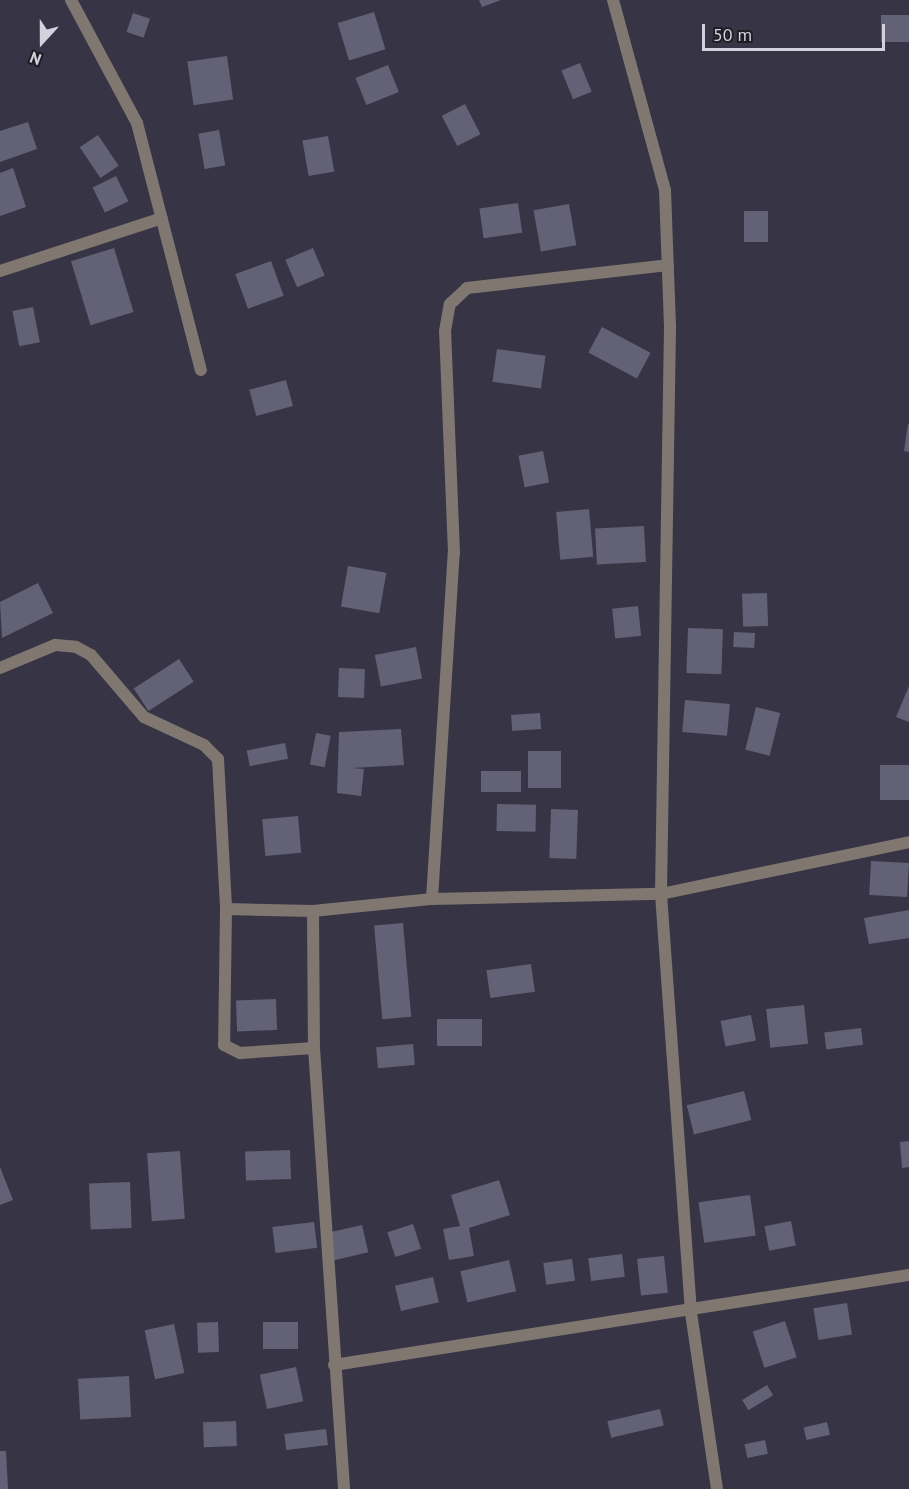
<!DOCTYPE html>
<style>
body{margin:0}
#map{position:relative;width:909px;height:1489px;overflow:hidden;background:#373446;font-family:"PT Sans",sans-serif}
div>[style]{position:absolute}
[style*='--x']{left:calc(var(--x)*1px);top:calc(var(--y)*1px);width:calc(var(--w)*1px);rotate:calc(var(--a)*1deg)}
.building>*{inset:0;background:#636175;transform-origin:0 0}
.street>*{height:12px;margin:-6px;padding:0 6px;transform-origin:6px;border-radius:6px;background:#807771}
span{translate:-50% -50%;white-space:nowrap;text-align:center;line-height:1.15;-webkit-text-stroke:6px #1f1d25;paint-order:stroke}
.north{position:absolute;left:12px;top:12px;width:60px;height:60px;-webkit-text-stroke:4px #1f1d25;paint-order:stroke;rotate:201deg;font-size:16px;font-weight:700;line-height:24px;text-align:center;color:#d3d1dd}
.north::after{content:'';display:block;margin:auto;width:21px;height:27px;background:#d3d1dd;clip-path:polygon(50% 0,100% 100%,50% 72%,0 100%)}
.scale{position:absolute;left:702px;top:24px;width:183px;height:27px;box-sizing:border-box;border:3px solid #d3d1dd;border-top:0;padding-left:8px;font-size:18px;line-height:21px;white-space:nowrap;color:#d3d1dd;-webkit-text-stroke:4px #1f1d25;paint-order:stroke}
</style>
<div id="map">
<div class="building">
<div style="clip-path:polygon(479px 0,501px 0,482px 7px)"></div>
<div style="left:374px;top:12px;width:39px;height:38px;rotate:73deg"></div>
<div style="left:133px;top:13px;width:18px;height:20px;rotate:19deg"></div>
<div style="left:909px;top:15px;width:27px;height:28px;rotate:90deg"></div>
<div style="left:227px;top:56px;width:44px;height:40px;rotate:82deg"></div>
<div style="left:580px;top:63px;width:31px;height:20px;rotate:68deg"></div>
<div style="left:388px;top:65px;width:29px;height:35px;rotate:68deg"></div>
<div style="left:465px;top:104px;width:34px;height:26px;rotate:63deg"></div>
<div style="clip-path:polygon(28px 122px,37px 149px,0 162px,0 131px)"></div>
<div style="left:219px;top:130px;width:36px;height:21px;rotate:80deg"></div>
<div style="left:98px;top:135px;width:37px;height:22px;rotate:56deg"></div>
<div style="left:328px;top:136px;width:36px;height:26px;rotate:80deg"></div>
<div style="clip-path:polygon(13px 168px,26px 207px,0 216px,0 173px)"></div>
<div style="left:116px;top:176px;width:28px;height:26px;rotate:64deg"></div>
<div style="left:518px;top:203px;width:30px;height:39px;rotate:82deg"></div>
<div style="left:569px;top:204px;width:42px;height:36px;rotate:80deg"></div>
<div style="left:768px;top:211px;width:31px;height:24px;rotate:90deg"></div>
<div style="left:114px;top:248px;width:67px;height:45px;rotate:73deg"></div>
<div style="left:313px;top:248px;width:30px;height:30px;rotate:67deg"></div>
<div style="left:271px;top:261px;width:37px;height:38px;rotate:70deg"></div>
<div style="left:33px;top:307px;width:36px;height:21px;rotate:79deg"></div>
<div style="left:602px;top:327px;width:55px;height:29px;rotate:28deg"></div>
<div style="left:497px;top:349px;width:49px;height:33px;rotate:8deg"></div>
<div style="left:286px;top:380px;width:27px;height:38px;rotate:75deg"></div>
<div style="clip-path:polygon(908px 424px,909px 424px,909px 452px,904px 451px)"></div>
<div style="left:543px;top:451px;width:32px;height:25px;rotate:79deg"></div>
<div style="left:589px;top:509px;width:48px;height:33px;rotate:85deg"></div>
<div style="left:644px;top:526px;width:36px;height:49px;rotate:87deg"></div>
<div style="left:348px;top:566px;width:39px;height:41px;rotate:10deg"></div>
<div style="clip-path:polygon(38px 583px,53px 613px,2px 638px,0 602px)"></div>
<div style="left:767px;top:593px;width:33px;height:25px;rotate:88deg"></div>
<div style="left:638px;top:606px;width:30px;height:26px;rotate:84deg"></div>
<div style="left:688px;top:628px;width:35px;height:45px;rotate:2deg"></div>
<div style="left:734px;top:632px;width:21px;height:15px;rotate:3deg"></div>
<div style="left:416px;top:647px;width:32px;height:42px;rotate:79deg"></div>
<div style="left:179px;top:659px;width:27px;height:54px;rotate:57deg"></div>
<div style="left:339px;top:668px;width:26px;height:29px;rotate:2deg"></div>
<div style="clip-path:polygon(909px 686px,909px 722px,896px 717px)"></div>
<div style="left:685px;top:700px;width:45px;height:32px;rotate:5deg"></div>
<div style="left:756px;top:707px;width:25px;height:44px;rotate:14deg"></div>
<div style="left:540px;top:713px;width:16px;height:29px;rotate:86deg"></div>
<div style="clip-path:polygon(401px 729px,404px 765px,352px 768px,364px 769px,361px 796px,337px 793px,339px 732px)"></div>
<div style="left:316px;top:733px;width:15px;height:32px;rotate:11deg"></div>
<div style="left:285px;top:743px;width:16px;height:39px;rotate:79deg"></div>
<div style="left:561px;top:751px;width:37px;height:33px;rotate:90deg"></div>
<div style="left:880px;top:765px;width:29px;height:35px"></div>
<div style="left:481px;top:771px;width:40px;height:21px"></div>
<div style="left:497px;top:804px;width:39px;height:27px;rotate:1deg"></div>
<div style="left:551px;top:809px;width:27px;height:49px;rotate:2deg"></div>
<div style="left:298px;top:816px;width:37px;height:36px;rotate:85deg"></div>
<div style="left:871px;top:861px;width:38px;height:34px;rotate:3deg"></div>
<div style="clip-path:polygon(909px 910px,909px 938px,869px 944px,864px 918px)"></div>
<div style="left:403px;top:923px;width:94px;height:29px;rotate:85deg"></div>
<div style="left:531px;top:964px;width:28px;height:45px;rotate:82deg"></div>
<div style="left:276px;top:999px;width:31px;height:40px;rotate:88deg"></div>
<div style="left:804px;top:1005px;width:39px;height:38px;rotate:84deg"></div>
<div style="left:751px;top:1015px;width:26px;height:31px;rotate:79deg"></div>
<div style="left:482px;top:1019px;width:27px;height:45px;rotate:90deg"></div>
<div style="left:861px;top:1028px;width:17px;height:37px;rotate:83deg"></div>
<div style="left:413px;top:1044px;width:21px;height:37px;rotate:85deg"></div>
<div style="left:744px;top:1091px;width:30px;height:59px;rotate:76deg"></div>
<div style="clip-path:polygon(909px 1141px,909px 1167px,902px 1168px,900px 1142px)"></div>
<div style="left:290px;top:1150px;width:29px;height:45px;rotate:88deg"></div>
<div style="left:180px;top:1151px;width:68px;height:33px;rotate:86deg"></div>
<div style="clip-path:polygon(0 1167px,13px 1200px,0 1205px)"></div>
<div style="clip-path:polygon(499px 1180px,510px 1215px,469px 1228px,474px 1256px,449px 1260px,443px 1229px,460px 1226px,451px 1195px)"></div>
<div style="left:130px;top:1182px;width:46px;height:41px;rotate:88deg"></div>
<div style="left:750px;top:1195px;width:41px;height:52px;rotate:82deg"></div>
<div style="left:791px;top:1221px;width:25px;height:27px;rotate:79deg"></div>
<div style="left:314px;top:1222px;width:26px;height:42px;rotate:83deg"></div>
<div style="left:413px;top:1224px;width:26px;height:27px;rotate:72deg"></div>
<div style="left:362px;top:1225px;width:28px;height:35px;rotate:77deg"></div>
<div style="left:622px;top:1254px;width:23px;height:34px;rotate:83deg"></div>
<div style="left:664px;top:1256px;width:37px;height:27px;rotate:84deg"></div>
<div style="left:572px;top:1259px;width:22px;height:29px;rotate:82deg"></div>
<div style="left:509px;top:1260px;width:32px;height:50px;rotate:77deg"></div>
<div style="left:433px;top:1277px;width:26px;height:39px;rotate:77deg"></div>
<div style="left:847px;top:1303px;width:32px;height:34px;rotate:81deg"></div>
<div style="left:785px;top:1321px;width:38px;height:34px;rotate:72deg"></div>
<div style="left:218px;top:1322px;width:30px;height:21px;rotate:88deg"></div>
<div style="left:298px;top:1322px;width:27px;height:35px;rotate:90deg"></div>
<div style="left:174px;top:1324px;width:50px;height:30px;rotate:78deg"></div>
<div style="left:296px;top:1367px;width:35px;height:37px;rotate:78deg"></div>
<div style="left:129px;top:1376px;width:41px;height:51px;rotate:87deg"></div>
<div style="left:767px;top:1385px;width:12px;height:29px;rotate:59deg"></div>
<div style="left:660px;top:1409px;width:17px;height:54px;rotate:77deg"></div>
<div style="left:236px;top:1421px;width:25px;height:33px;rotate:88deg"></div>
<div style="left:827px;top:1422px;width:13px;height:24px;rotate:77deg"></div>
<div style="left:326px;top:1429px;width:16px;height:42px;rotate:83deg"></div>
<div style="left:765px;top:1440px;width:14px;height:21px;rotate:78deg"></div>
<div style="clip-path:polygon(0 1451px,6px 1451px,8px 1489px,0 1489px)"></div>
</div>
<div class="street">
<div style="--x:71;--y:0;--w:140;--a:61.8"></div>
<div style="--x:137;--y:123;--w:255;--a:75.5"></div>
<div style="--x:613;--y:0;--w:197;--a:74.7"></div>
<div style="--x:665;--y:190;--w:137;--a:87.9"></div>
<div style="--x:670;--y:327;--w:567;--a:90.91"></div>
<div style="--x:661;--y:894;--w:420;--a:85.9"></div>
<div style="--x:691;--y:1313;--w:178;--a:81.6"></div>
<div style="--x:0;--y:271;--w:170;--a:-18.1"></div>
<div style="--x:0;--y:668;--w:60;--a:-22.7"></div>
<div style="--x:55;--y:645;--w:21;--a:5"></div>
<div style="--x:76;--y:647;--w:17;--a:28"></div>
<div style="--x:91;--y:655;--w:82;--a:49.5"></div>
<div style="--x:144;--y:717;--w:66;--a:25"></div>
<div style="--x:204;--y:745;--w:20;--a:45"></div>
<div style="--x:218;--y:759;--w:150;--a:86.9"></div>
<div style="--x:226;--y:909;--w:136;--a:90.8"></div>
<div style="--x:224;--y:1045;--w:18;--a:27"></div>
<div style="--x:240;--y:1053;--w:74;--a:-3.9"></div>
<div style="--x:432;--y:899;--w:347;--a:-86.4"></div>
<div style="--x:454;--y:553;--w:222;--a:-92.3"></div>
<div style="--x:445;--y:331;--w:27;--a:-80"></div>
<div style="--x:450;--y:304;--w:23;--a:-43"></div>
<div style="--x:467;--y:288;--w:202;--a:-6.5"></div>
<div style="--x:226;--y:909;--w:87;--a:1.3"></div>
<div style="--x:313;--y:911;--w:120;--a:-5.8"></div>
<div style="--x:432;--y:899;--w:229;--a:-1.3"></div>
<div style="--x:661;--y:894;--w:253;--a:-11.8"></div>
<div style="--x:313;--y:911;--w:137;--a:89.6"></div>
<div style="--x:314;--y:1048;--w:442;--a:86.1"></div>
<div style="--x:334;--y:1365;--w:582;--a:-8.9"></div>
</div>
<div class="north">N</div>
<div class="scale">50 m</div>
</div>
